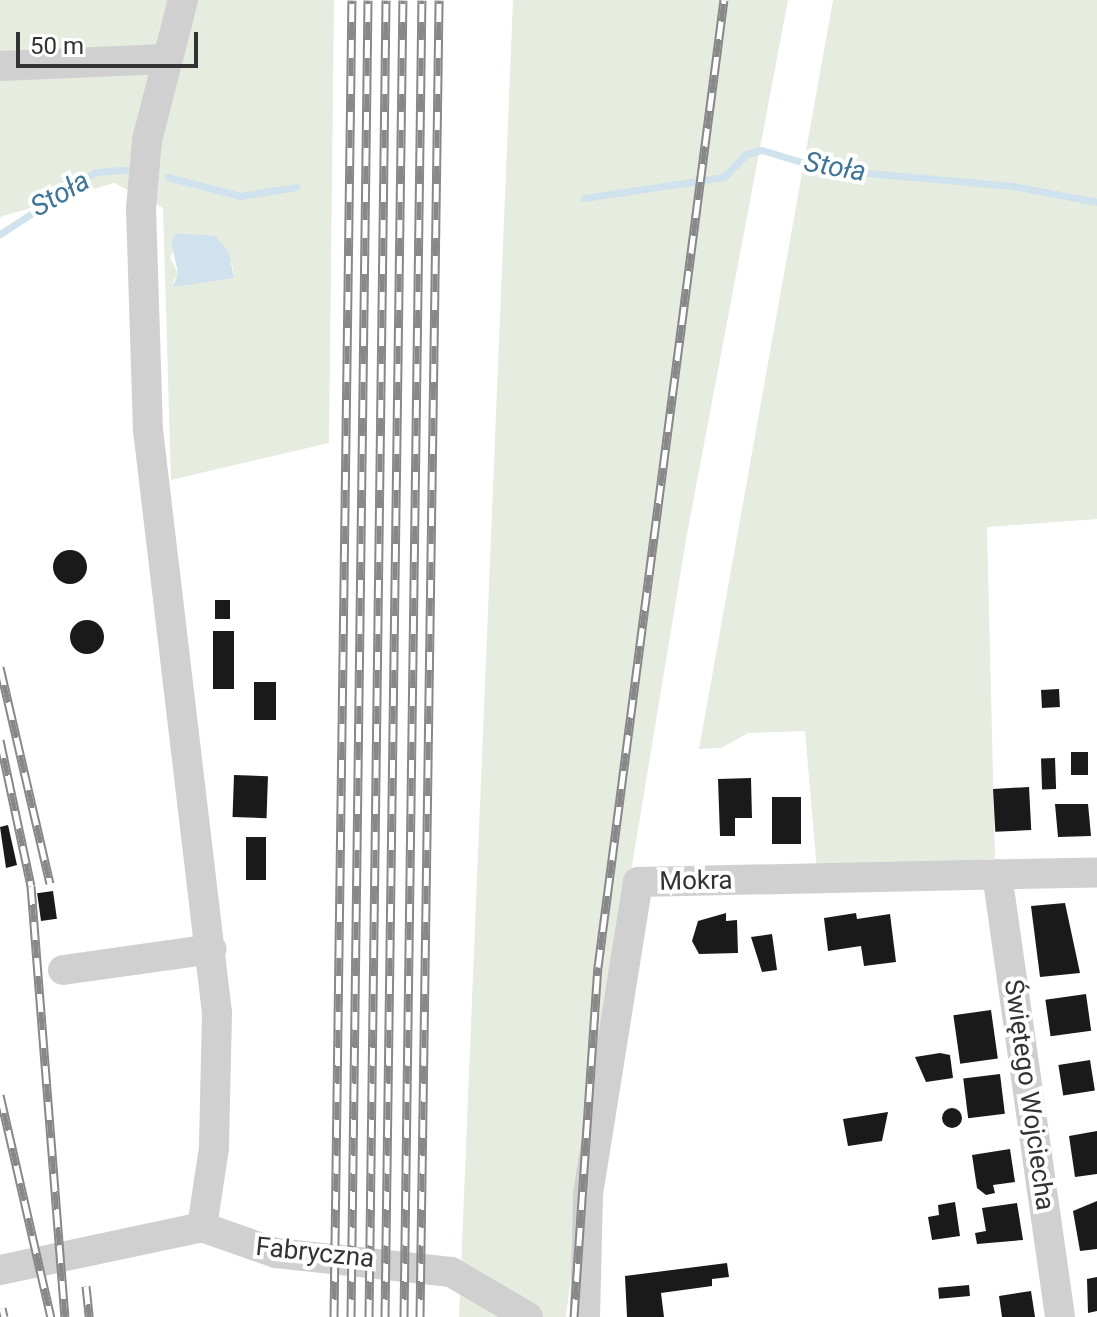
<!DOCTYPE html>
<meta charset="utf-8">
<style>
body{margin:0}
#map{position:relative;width:1097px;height:1317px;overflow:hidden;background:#fff;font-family:Roboto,sans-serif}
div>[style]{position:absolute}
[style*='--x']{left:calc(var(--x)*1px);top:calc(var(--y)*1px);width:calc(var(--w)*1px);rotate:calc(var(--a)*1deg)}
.green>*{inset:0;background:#e6ecdf}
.water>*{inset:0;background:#cfe2ee}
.stream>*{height:7px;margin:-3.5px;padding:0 3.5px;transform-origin:3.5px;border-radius:3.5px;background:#cfe2ee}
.building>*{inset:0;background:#1a1a1a;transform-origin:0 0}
.round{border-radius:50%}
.minor>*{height:30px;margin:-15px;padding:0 15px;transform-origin:15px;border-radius:15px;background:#d0d0d0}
.rail>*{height:9px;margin-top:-4.5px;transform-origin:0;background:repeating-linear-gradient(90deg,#fff 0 18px,#888 0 36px);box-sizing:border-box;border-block:2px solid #888}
span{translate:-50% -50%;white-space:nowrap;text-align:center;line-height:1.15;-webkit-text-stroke:8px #fff;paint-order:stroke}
.street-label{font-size:26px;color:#333}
.water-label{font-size:28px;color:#3f7597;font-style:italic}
.scale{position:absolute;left:16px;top:32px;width:182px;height:36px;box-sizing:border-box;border:4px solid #333;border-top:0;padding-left:10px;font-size:24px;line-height:28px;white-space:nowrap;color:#333;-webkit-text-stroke:6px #fff;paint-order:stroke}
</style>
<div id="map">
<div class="green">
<div style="clip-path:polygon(evenodd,0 0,334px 0,329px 443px,171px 480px,163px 208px,114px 183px,0 217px,0 0,182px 233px,206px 236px,232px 263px,234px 278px,173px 283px,178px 273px,170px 258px,182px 233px)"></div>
<div style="clip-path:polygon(513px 0,788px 0,687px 534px,589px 1125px,566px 1317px,459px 1317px)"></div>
<div style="clip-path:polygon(833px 0,1097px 0,1097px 519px,987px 527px,995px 859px,817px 870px,805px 731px,748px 733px,721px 748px,699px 749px)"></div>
</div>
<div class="water">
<div style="clip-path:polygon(177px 233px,215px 236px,229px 252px,234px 278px,173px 287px,178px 273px,171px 241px)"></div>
</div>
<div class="stream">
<div style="--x:168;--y:177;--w:74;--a:14.8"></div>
<div style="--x:240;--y:196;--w:57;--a:-9.1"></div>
<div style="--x:584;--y:198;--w:142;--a:-8.5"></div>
<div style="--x:724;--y:177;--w:32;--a:-46"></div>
<div style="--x:746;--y:154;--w:16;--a:-14"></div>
<div style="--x:762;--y:150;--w:65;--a:17"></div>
<div style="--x:824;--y:169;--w:190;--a:5.1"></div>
<div style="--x:1013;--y:186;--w:86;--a:10.8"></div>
<div style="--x:0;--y:234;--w:113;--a:-33.1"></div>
<div style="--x:95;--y:172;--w:31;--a:-4"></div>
</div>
<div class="building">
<div class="round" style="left:53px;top:550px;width:34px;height:34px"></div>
<div style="left:215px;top:600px;width:15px;height:19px"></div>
<div class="round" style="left:70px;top:620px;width:34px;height:34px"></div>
<div style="left:213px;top:631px;width:21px;height:58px"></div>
<div style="left:254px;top:682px;width:22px;height:38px"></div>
<div style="left:1059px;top:689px;width:18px;height:18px;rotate:87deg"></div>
<div style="left:1071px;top:752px;width:17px;height:23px"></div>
<div style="left:1055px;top:758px;width:31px;height:14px;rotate:88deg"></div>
<div style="left:234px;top:775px;width:34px;height:42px;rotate:2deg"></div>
<div style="clip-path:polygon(751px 778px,752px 818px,735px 818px,735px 836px,720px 836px,718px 779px)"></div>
<div style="left:1029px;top:787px;width:43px;height:36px;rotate:87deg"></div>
<div style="left:772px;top:797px;width:29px;height:47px"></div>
<div style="clip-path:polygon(1055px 804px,1088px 804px,1091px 836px,1058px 837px)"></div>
<div style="clip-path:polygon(8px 825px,17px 865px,6px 868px,0 827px)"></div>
<div style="left:266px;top:837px;width:43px;height:20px;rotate:90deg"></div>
<div style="left:53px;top:891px;width:28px;height:16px;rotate:82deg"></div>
<div style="clip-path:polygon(1065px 903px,1080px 973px,1040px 977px,1031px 906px)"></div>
<div style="clip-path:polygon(726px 913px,726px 921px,737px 920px,738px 953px,699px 954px,692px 941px,698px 921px)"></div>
<div style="clip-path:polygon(856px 913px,857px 919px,890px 914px,896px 962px,864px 966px,861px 946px,828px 951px,824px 918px)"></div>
<div style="clip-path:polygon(772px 934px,777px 970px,762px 972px,751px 937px)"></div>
<div style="left:1086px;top:994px;width:37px;height:41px;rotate:82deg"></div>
<div style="left:991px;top:1010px;width:49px;height:38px;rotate:82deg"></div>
<div style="clip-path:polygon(940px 1053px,950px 1055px,953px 1078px,926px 1082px,915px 1057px)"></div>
<div style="left:1090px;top:1060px;width:31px;height:32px;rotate:81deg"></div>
<div style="left:1000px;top:1074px;width:40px;height:37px;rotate:83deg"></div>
<div class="round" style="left:942px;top:1108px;width:20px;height:20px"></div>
<div style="clip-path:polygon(888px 1112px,882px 1141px,848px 1146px,843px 1119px)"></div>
<div style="clip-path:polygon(1097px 1131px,1097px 1174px,1075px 1177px,1069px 1136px)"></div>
<div style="clip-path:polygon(1010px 1149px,1015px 1182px,993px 1185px,995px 1193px,986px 1195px,977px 1188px,972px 1155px)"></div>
<div style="clip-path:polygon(1097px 1201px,1097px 1249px,1080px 1251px,1073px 1211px)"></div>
<div style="clip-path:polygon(955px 1202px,960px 1236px,932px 1240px,928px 1217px,939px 1215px,938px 1205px)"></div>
<div style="clip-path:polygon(1017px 1203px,1023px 1240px,977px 1244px,975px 1233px,986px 1231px,982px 1208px)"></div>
<div style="clip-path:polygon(727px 1263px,729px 1277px,712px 1279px,712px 1286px,661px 1293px,664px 1317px,627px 1317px,625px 1276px)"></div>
<div style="clip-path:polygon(1097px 1277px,1097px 1311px,1088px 1313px,1087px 1279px)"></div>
<div style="left:969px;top:1285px;width:11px;height:31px;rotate:85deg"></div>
<div style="clip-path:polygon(1031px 1291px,1035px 1317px,1002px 1317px,999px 1296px)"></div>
</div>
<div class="minor">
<div style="--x:183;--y:0;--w:145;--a:104.4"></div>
<div style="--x:147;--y:140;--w:68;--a:95"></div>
<div style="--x:141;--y:208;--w:222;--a:88.2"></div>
<div style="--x:148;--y:430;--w:587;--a:83.25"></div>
<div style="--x:217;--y:1013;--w:135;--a:91.3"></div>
<div style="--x:214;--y:1148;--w:80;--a:98.6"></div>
<div style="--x:0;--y:66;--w:167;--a:-2.4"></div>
<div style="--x:997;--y:874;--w:447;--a:81.9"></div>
<div style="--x:63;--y:970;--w:150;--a:-8"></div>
<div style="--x:0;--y:1270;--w:207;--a:-12"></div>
<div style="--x:202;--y:1227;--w:78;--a:19.4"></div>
<div style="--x:276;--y:1253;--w:176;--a:6.2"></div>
<div style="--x:451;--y:1272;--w:89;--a:30.3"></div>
<div style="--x:585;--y:1317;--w:123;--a:-88.6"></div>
<div style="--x:588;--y:1194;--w:316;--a:-80.9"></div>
<div style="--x:638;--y:882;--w:459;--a:-1.2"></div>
</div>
<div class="rail">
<div style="--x:0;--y:667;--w:222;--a:77"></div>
<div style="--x:0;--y:740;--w:149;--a:78"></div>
<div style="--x:31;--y:886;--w:432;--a:85.5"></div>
<div style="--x:0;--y:1095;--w:228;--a:77.1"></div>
<div style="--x:86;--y:1286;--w:31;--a:84"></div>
<div style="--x:2;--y:1308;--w:9;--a:77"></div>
<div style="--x:334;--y:1317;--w:1317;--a:-89.22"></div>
<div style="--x:351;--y:1317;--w:1317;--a:-89.26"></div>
<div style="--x:369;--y:1317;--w:1317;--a:-89.26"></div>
<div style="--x:385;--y:1317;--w:1317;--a:-89.22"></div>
<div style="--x:404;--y:1317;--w:1317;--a:-89.22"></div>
<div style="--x:420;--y:1317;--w:1317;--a:-89.17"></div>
<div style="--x:574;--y:1317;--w:351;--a:-86.1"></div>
<div style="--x:598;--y:967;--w:975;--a:-82.58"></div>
</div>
<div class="street-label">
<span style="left:696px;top:881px;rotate:-1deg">Mokra</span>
<span style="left:1029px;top:1095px;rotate:82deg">Świętego Wojciecha</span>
<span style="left:315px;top:1253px;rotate:6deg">Fabryczna</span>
</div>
<div class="water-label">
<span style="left:835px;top:167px;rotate:10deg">Stoła</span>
<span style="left:60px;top:194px;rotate:-30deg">Stoła</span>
</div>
<div class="scale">50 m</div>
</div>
